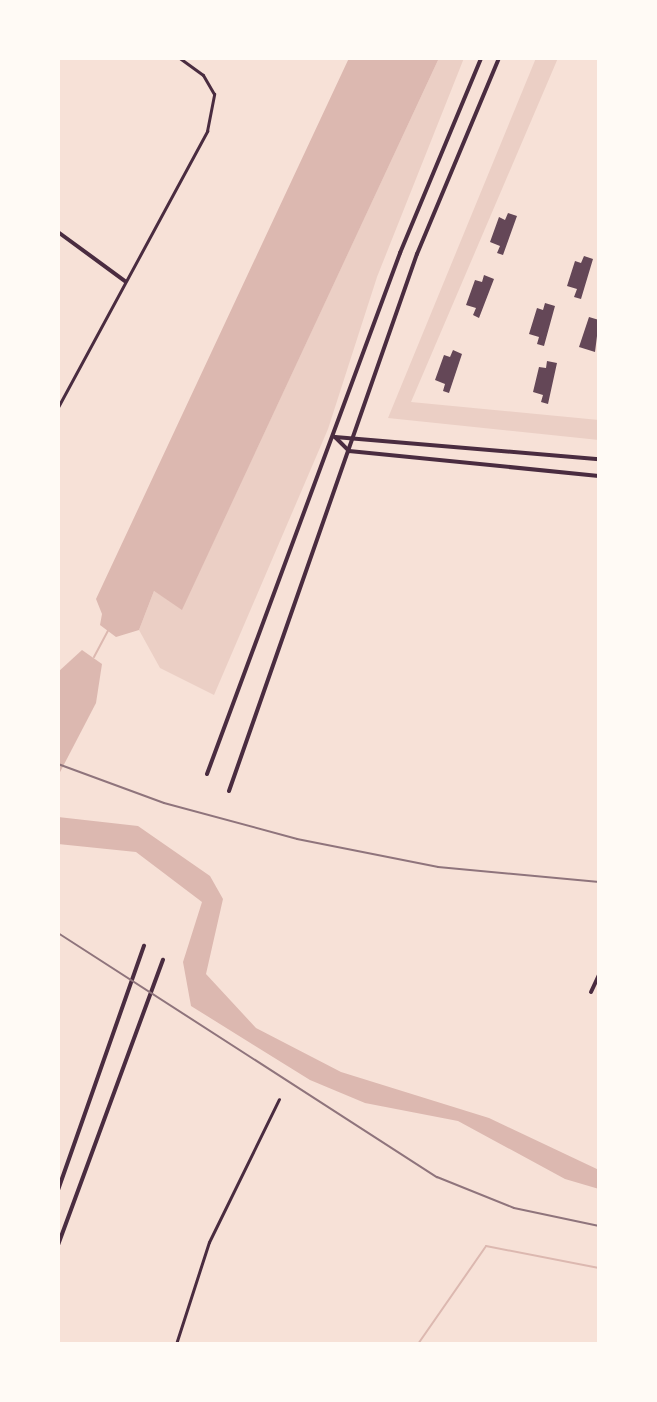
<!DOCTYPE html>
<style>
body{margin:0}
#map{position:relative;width:657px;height:1402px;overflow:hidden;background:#f7e1d7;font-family:"Open Sans",sans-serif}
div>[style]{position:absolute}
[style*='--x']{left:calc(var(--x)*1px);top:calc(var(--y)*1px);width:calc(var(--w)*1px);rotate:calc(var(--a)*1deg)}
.green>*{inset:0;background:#ebcfc5}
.water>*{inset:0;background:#dcb8b0}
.stream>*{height:2px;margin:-1px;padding:0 1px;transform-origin:1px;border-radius:1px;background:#dcb8b0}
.building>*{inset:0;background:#644757}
.minor>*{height:3px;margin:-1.5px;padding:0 1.5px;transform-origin:1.5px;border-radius:1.5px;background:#4a2c40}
.tertiary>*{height:4px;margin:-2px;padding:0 2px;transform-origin:2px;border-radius:2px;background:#4a2c40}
.secondary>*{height:4px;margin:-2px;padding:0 2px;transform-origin:2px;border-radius:2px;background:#4a2c40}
.rail>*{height:2px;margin:-1px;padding:0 1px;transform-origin:1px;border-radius:1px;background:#8f747c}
span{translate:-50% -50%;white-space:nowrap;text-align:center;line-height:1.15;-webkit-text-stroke:7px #fffaf5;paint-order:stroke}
.frame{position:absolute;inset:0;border:60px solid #fffaf5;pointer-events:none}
</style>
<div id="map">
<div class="green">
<div style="clip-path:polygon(439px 58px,464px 58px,377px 277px,328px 429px,214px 695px,160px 668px,139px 630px,154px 591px,182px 609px)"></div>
<div style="clip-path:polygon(536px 58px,558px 58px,411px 402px,599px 420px,599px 440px,388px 418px)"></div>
</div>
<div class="water">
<div style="clip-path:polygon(349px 58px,439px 58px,182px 610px,154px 591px,139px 630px,116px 637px,100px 625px,102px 614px,96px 599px)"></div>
<div style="clip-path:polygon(82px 650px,102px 664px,96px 703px,58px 776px,58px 672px)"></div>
<div style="clip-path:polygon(58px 817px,138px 826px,210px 876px,223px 899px,206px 974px,256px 1028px,341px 1072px,489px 1118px,599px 1170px,599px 1189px,565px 1179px,458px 1121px,365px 1103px,310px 1080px,191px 1006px,183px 962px,202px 902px,136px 852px,58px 844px)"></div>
</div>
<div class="stream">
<div style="--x:94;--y:657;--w:30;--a:-62"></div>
<div style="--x:418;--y:1344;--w:119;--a:-55.2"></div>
<div style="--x:486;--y:1246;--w:115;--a:11"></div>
</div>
<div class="building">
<div style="clip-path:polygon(508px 213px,517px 216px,503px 255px,497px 253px,500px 246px,490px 242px,499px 217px,505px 220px)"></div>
<div style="clip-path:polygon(584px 256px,593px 259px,581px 299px,574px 297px,577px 289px,567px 286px,575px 261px,581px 263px)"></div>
<div style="clip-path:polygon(484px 275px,494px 279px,479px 318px,473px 315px,476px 308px,466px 305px,475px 280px,482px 282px)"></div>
<div style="clip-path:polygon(545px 303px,555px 306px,544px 346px,537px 344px,539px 337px,529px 334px,537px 308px,543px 310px)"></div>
<div style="clip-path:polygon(589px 317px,599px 320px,595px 352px,579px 347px)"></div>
<div style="clip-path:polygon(453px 350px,462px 354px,449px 393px,443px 391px,445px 384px,435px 380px,444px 355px,450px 357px)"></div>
<div style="clip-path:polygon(547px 361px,557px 363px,548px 404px,541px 402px,543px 395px,533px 392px,539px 367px,546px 368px)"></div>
</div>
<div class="minor">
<div style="--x:58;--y:407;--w:314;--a:-61.6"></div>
<div style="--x:207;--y:131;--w:38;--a:-79"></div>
<div style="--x:214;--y:94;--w:22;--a:-120"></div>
<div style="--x:203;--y:75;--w:29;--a:-144"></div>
<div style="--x:176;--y:1344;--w:107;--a:-72.1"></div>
<div style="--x:209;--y:1242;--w:159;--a:-63.9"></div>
</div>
<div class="tertiary">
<div style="--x:58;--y:232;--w:83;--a:36.2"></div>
<div style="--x:591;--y:992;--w:19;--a:-65"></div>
</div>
<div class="secondary">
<div style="--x:335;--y:437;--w:20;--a:45"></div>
<div style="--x:349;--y:451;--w:251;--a:5.7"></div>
<div style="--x:335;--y:437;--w:265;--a:4.8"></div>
<div style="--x:207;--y:774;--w:556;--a:-69.67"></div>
<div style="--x:400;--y:253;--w:211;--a:-67.4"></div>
<div style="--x:229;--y:791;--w:569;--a:-70.71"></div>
<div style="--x:417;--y:254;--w:212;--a:-67.3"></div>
<div style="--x:58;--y:1190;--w:259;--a:-70.6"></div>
<div style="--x:58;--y:1245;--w:304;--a:-69.8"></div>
</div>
<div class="rail">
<div style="--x:58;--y:764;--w:113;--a:20.2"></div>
<div style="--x:164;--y:803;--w:138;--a:15.1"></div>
<div style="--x:297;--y:839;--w:144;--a:11.2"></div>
<div style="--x:438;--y:867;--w:162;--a:5.3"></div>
<div style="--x:58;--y:933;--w:451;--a:32.8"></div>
<div style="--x:437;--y:1177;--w:83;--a:21.9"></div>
<div style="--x:514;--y:1208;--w:87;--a:12"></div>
</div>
<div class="frame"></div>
</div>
